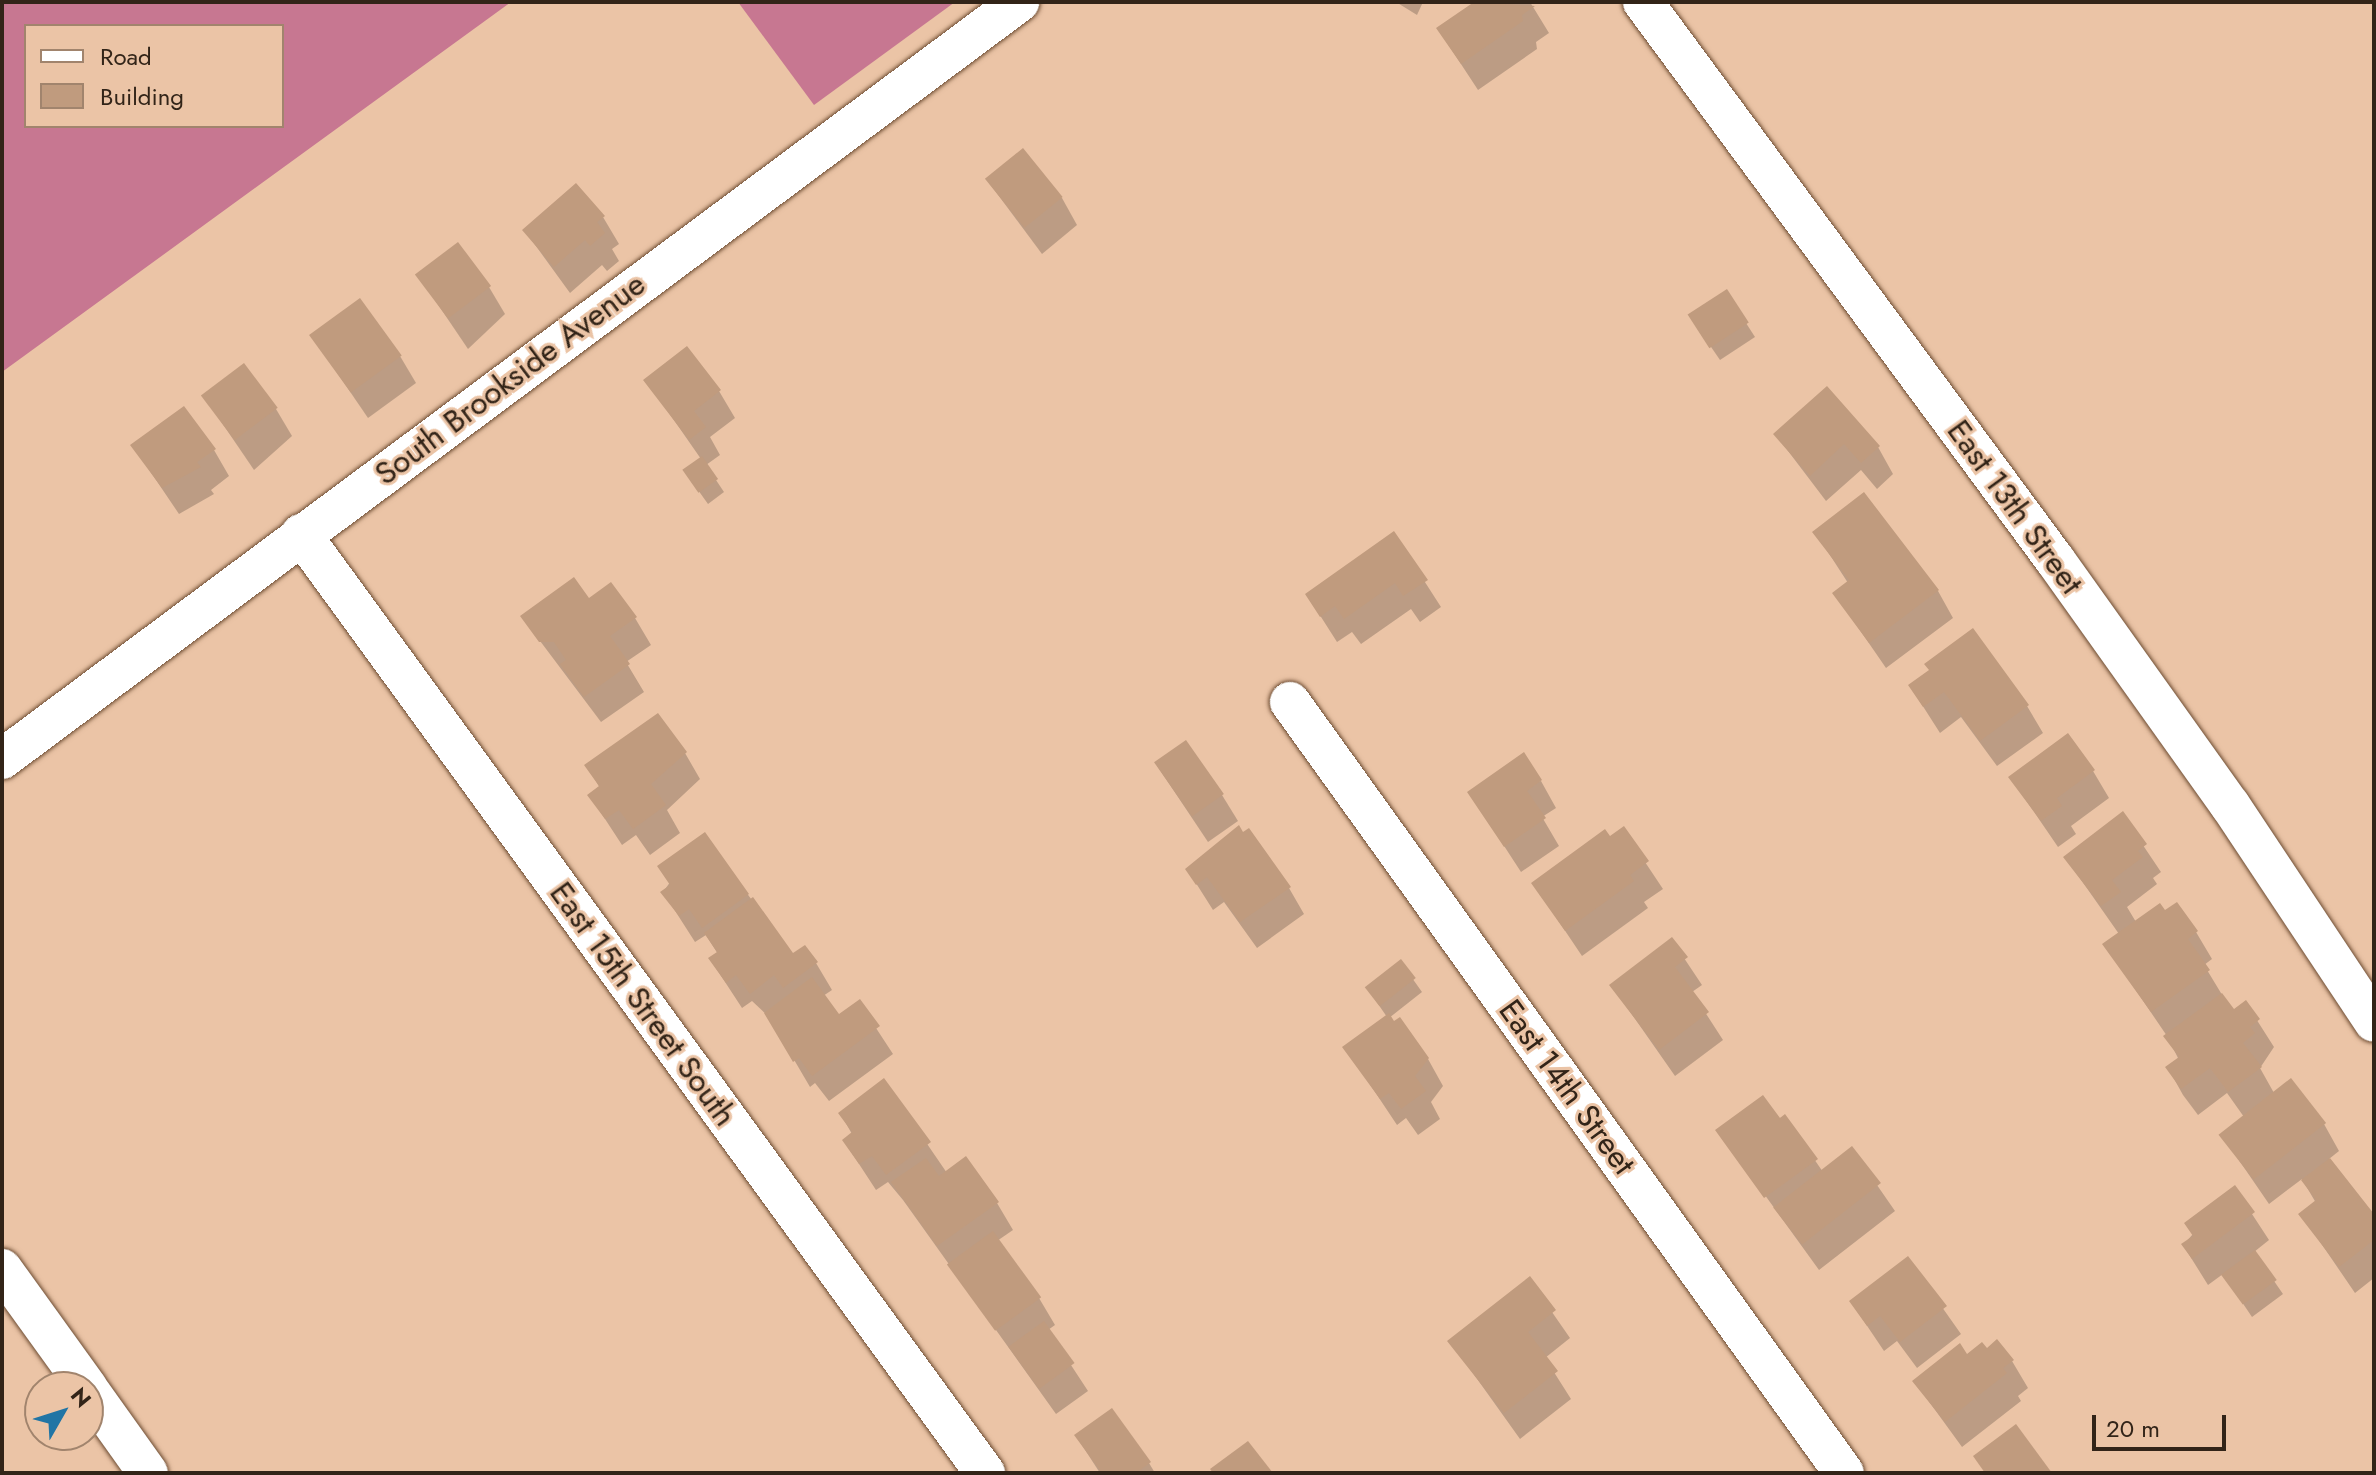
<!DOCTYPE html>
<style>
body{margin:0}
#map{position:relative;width:2376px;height:1475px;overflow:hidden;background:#ebc4a6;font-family:Jost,sans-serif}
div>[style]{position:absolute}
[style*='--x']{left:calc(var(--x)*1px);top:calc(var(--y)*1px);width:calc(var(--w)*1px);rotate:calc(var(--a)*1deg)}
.forest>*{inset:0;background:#c77791}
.shadow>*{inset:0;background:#0003}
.building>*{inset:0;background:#c09b7e;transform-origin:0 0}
.roads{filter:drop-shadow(0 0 2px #6d4c32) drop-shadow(0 0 2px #6d4c32)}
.street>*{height:40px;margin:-20px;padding:0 20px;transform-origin:20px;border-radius:20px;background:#fff}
span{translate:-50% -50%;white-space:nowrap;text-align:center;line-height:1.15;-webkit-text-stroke:6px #ebc4a6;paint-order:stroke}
.street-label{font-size:32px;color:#322418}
.frame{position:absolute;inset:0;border:4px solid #322418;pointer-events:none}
.legend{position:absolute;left:24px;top:24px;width:260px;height:104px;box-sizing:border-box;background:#ebc4a6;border:2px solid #a1846d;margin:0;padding:10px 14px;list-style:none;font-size:24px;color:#322418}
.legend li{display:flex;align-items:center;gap:16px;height:40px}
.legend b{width:40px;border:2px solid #a1846d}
.north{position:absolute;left:24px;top:1371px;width:80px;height:80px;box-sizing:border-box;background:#ebc4a6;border:2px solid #a1846d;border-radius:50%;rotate:51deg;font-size:22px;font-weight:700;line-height:32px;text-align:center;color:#322418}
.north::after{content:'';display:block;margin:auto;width:28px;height:36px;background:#2175a5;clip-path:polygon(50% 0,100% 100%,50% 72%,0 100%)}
.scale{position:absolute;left:2092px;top:1415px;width:134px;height:36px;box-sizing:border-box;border:4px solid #322418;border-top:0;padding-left:10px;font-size:24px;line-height:28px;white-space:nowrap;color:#322418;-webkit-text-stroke:6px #ebc4a6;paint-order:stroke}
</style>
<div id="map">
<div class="forest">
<div style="clip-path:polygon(evenodd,2px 2px,511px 2px,2px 372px,2px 2px,26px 26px,282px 26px,282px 126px,26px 126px,26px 26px)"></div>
<div style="clip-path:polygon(738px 2px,955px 2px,814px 105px)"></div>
</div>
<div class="shadow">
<div style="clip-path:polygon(1396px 2px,1423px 2px,1417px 15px)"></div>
<div style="clip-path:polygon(1477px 2px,1530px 2px,1549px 33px,1536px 42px,1537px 49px,1478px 90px,1438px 29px)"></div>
<div style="clip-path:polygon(987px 180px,1062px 198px,1077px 225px,1042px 254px)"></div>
<div style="clip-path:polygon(603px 217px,619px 244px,612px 249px,619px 261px,607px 271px,602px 265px,570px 293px,525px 231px)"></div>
<div style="clip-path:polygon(418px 275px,489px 287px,505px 314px,468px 349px)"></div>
<div style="clip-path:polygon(1726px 292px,1755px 337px,1720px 360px,1698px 328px)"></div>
<div style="clip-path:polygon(312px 336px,400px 356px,416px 383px,368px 418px)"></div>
<div style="clip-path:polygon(646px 380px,719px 391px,735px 418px,710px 437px,720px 455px,706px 465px,724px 492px,708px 504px,693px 483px,701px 459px)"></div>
<div style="clip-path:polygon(203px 395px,276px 409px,292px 436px,254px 470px)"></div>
<div style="clip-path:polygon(1776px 435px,1878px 447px,1893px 474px,1877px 489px,1861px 470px,1826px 501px)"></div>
<div style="clip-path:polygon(133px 446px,214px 450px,229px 476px,211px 490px,214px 494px,179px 514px)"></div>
<div style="clip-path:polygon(1815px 532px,1938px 591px,1953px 618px,1886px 668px,1835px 594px,1848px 583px)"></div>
<div style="clip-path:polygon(1394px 534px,1441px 607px,1420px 622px,1411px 609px,1361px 644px,1352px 632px,1337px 642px,1307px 595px)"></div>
<div style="clip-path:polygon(588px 600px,635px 618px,651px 645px,626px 662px,644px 692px,601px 722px,522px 617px)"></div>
<div style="clip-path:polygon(1910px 686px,2027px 706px,2043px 733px,1997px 766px,1961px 717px,1940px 733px)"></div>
<div style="clip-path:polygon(685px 753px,700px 779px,667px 810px,680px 833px,650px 855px,636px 835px,622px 845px,590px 796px,600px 788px,587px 766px)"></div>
<div style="clip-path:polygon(1156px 764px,1222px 795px,1238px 821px,1208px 842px)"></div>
<div style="clip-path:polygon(2093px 771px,2109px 798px,2071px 826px,2076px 834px,2058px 847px,2010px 777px)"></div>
<div style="clip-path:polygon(1541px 781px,1556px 808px,1542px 817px,1559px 846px,1521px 872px,1469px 792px)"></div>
<div style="clip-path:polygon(2122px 814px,2161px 872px,2153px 878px,2157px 884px,2127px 907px,2136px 922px,2164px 912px,2196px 932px,2212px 959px,2204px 965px,2224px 998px,2234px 1012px,2246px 1003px,2274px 1047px,2260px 1068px,2274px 1093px,2324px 1124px,2339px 1151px,2329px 1159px,2374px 1218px,2374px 1278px,2355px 1293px,2301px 1214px,2316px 1203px,2302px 1179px,2269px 1204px,2221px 1134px,2244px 1117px,2227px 1093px,2198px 1115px,2183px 1095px,2168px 1068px,2179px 1060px,2167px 1036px,2105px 945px,2119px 934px,2065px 857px)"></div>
<div style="clip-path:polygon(1623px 829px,1663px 889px,1644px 902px,1648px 908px,1582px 956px,1533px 883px)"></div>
<div style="clip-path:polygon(704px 835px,793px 956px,804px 947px,816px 963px,832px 990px,823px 996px,839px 1017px,859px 1002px,893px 1054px,829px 1101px,815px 1083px,810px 1087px,769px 1017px,752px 1001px,742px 1008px,710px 959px,718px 954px,711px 943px,706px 935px,695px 942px,663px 892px)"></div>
<div style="clip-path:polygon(1187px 869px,1289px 888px,1304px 914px,1257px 948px,1224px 902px,1213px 910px)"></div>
<div style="clip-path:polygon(1672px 940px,1702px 985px,1692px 992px,1723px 1040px,1675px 1076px,1612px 986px)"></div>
<div style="clip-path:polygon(1400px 961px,1422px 992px,1389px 1018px,1428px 1059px,1443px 1086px,1431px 1102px,1440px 1119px,1418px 1135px,1406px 1118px,1397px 1125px,1345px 1047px,1387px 1017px,1367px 988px)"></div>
<div style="clip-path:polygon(884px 1081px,947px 1173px,997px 1203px,1013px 1230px,997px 1241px,1039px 1298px,1055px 1325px,1048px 1330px,1088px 1391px,1056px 1414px,903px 1200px,888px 1182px,876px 1190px,844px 1141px,852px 1134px,840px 1113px)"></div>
<div style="clip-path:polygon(1785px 1117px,1823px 1172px,1852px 1149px,1895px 1211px,1819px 1270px,1718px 1130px)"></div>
<div style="clip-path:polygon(2235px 1188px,2269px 1240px,2254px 1252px,2283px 1294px,2252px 1317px,2223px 1274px,2208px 1285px,2183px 1245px)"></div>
<div style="clip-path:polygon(1908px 1259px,1961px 1334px,1917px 1368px,1897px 1341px,1884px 1351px,1851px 1302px)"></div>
<div style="clip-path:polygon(1529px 1279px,1570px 1338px,1545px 1358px,1571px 1399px,1520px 1439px,1450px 1341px)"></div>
<div style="clip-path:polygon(1986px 1351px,2012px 1361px,2028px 1388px,2018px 1396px,2021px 1401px,1962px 1447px,1914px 1381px)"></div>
<div style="clip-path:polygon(1076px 1436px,1149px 1463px,1155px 1473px,1100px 1473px)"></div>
</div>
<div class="building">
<div style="clip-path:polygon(1474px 2px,1535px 6px,1522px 15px,1523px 21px,1461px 64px,1436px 28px)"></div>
<div style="left:1023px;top:148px;width:63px;height:49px;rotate:51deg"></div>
<div style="clip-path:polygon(576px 183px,605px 216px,597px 222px,605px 233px,590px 246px,585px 240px,554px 267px,522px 230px)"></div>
<div style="left:458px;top:242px;width:55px;height:54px;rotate:53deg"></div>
<div style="left:1727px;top:289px;width:40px;height:47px;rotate:57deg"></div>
<div style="left:360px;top:298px;width:71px;height:63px;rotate:54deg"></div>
<div style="clip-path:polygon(687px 346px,721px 390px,694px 411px,706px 427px,689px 440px,643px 380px)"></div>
<div style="left:244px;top:363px;width:56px;height:54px;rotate:53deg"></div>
<div style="clip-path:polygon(1827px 386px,1880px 446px,1861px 463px,1844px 444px,1810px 476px,1773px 434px)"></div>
<div style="clip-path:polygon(184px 406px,216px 449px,197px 462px,201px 467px,162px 488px,130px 445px)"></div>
<div style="left:702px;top:456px;width:28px;height:24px;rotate:55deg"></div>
<div style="clip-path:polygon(1864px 492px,1939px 590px,1869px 643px,1832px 593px,1849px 580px,1812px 532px)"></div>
<div style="clip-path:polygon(1394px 531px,1428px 580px,1403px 596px,1395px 583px,1344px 619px,1335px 606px,1320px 617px,1305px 594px)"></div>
<div style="clip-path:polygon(574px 577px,589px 598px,611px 582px,637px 617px,610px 636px,630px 664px,584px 697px,560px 664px,566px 660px,554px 642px,539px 642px,520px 616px)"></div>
<div style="clip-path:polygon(1973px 628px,2029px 705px,1980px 741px,1944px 692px,1923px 707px,1908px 685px,1929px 670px,1924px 664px)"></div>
<div style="clip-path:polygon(658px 713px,687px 752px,651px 784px,666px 805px,633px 829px,619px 810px,605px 819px,587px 795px,599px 786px,584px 765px)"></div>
<div style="clip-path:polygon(2068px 733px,2095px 770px,2057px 798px,2062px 806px,2041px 821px,2008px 777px)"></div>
<div style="left:1186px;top:740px;width:66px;height:39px;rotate:55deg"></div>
<div style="clip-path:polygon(1524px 752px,1542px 780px,1527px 791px,1546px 818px,1504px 847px,1467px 792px)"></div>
<div style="clip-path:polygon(2123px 811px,2147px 844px,2138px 851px,2143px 857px,2112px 880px,2121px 892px,2101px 906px,2063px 857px)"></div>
<div style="clip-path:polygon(1239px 825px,1243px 832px,1249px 828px,1291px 887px,1240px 922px,1207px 877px,1196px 885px,1185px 869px)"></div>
<div style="clip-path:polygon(1624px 826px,1649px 861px,1630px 875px,1634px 881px,1565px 931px,1531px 883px,1605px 829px,1610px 836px)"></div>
<div style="clip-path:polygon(705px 832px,749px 894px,702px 928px,689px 909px,679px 916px,660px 892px,670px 885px,657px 866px)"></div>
<div style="clip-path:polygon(753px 897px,793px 953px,805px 945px,818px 962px,783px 988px,774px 975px,750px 994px,736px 975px,726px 983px,708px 958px,717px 952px,704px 933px)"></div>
<div style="clip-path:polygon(2177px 902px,2198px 931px,2188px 939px,2210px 970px,2151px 1012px,2102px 944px,2160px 903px,2165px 910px)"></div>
<div style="clip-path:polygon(1672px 937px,1688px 957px,1675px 967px,1709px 1012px,1659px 1050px,1609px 985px)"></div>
<div style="left:1401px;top:959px;width:24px;height:46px;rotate:52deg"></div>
<div style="clip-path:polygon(812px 977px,839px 1014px,860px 999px,880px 1026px,812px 1076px,799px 1058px,793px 1062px,764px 1013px)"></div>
<div style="clip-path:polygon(2222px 993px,2234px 1009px,2246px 1000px,2260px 1019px,2250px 1027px,2255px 1033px,2243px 1043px,2262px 1067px,2228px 1092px,2210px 1068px,2181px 1089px,2165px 1067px,2179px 1057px,2163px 1036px)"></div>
<div style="clip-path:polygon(1389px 1013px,1394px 1021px,1400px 1017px,1429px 1058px,1415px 1076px,1426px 1091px,1401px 1109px,1389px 1093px,1380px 1099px,1342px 1047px)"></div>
<div style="clip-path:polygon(884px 1078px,931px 1142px,886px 1175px,872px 1156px,859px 1164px,842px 1140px,852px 1132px,838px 1113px)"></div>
<div style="left:2291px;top:1078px;width:57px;height:92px;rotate:52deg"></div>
<div style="clip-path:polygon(1763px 1095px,1780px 1118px,1785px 1114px,1818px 1159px,1764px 1198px,1715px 1130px)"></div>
<div style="left:1852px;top:1146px;width:47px;height:100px;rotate:52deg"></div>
<div style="clip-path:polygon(966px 1156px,999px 1202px,937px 1246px,891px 1182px,926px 1158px,939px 1176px)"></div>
<div style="clip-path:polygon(2330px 1158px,2374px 1214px,2374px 1240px,2339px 1267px,2298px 1214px,2316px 1200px,2301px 1180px)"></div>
<div style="clip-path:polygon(2235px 1185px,2255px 1212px,2192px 1259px,2181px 1244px,2193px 1236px,2184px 1223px)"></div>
<div style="left:993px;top:1231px;width:82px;height:57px;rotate:54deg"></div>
<div style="left:2255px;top:1250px;width:37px;height:42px;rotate:54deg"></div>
<div style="clip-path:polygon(1908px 1256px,1947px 1306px,1900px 1342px,1880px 1316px,1867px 1326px,1849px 1301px)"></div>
<div style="clip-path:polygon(1530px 1276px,1556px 1310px,1528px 1332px,1558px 1371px,1504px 1413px,1447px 1341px)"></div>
<div style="left:1044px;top:1321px;width:52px;height:44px;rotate:54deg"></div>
<div style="clip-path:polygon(1997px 1339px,2014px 1360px,2003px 1368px,2007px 1373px,1945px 1422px,1912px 1381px,1960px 1343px,1967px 1354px,1982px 1342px,1987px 1348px)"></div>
<div style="clip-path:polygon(1112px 1408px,1151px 1462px,1136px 1473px,1102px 1473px,1074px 1435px)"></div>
<div style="clip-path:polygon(2016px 1424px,2052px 1473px,1985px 1473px,1973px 1456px)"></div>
<div style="clip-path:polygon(1248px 1441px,1273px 1473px,1213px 1473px,1210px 1469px)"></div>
</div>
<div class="roads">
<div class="street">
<div style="--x:1643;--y:2;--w:694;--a:53.56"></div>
<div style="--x:2055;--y:560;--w:301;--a:54.5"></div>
<div style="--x:2230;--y:805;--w:260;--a:56.4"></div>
<div style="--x:301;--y:534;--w:1162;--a:53.93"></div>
<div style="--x:1290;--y:702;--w:949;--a:54.3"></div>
<div style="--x:2;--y:759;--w:1268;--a:-36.66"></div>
<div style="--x:2;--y:1269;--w:145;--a:54.2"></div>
<div style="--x:88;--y:1389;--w:103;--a:54.5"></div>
</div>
</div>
<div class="street-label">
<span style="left:510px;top:379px;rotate:-37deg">South Brookside Avenue</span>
<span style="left:2015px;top:507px;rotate:54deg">East 13th Street</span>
<span style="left:643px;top:1004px;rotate:54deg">East 15th Street South</span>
<span style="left:1567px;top:1087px;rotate:54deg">East 14th Street</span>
</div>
<div class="frame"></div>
<ul class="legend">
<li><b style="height:10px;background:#fff"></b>Road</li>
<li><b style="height:22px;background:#c09b7e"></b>Building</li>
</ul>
<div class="north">N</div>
<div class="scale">20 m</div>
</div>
